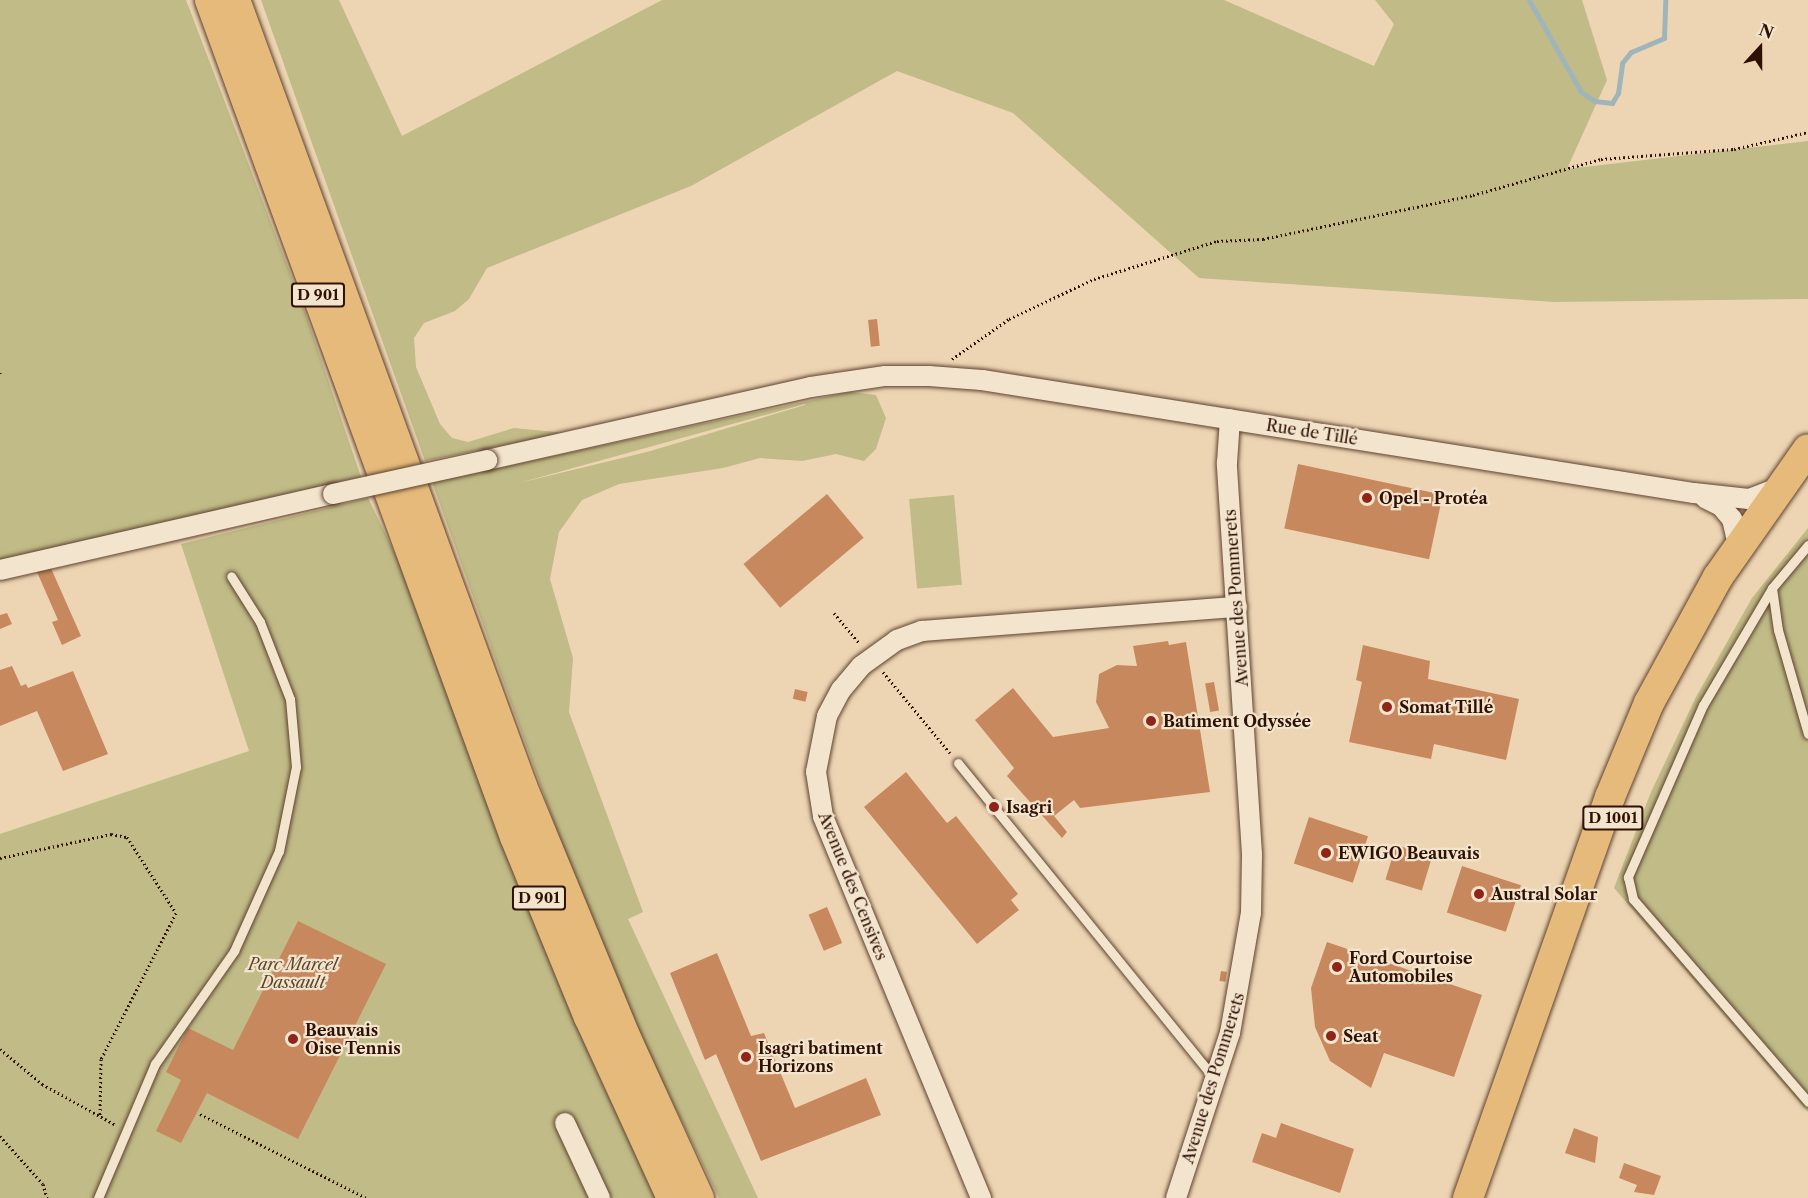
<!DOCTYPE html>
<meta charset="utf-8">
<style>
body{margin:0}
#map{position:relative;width:1808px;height:1198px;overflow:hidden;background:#edd5b3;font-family:"Libre Caslon Text",serif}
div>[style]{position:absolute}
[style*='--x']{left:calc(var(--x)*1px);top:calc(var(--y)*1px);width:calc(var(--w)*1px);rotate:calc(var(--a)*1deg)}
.green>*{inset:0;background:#c0bb87;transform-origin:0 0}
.stream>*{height:5px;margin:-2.5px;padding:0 2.5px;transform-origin:2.5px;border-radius:2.5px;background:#a0b5b9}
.building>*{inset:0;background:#c8885d;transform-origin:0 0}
.path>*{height:3px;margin-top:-1.5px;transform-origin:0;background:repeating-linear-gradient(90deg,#2f1103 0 1.5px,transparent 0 4.5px)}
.roads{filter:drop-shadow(0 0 2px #5e422f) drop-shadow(0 0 2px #5e422f)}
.service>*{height:9px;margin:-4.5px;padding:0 4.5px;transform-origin:4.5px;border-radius:4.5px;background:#f3e4ce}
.minor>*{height:20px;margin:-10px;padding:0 10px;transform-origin:10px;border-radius:10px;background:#f3e4ce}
.primary>*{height:30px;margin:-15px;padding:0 15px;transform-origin:15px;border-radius:15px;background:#e6ba7a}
.bridges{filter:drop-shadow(0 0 2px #5e422f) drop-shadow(0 0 2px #5e422f)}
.minor-bridge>*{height:20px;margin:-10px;padding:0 10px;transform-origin:10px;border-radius:10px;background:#f3e4ce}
.dots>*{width:16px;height:16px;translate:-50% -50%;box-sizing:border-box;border:3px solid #f3e4ce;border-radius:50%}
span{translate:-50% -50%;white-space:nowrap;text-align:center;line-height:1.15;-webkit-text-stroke:4.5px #f3e4ce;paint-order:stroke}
.shield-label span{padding:2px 4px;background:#f3e4ce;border:2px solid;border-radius:4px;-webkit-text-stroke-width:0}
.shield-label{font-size:15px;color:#2f1103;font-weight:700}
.street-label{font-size:16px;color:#2f1103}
.poi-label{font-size:16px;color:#2f1103;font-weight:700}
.left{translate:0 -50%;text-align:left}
.park-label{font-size:16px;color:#5a442b;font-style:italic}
.north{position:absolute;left:1730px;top:18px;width:60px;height:60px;-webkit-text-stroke:4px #f3e4ce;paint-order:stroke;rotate:21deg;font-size:16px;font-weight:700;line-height:24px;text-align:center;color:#2f1103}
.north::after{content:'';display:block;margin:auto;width:21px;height:27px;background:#2f1103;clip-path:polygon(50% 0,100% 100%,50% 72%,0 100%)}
</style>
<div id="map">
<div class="green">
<div style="clip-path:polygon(0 0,186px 0,305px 312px,361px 477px,0 560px)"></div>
<div style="clip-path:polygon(261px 0,339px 0,402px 136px,662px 0,1224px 0,1374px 66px,1394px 24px,1375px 0,1582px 0,1607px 80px,1567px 169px,1808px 141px,1808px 299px,1555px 302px,1199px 278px,1013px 113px,897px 71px,691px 186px,487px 268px,469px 299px,455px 311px,424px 323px,414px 338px,416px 367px,440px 424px,452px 438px,468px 442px,514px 428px,566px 433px,425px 461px)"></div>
<div style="clip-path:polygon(evenodd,850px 392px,876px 395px,886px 418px,876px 449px,864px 461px,836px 454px,802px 461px,760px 458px,723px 468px,619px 484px,582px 500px,559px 532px,550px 579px,573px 658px,569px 712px,643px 912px,628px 919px,758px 1198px,719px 1198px,602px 957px,432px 482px,850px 392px,805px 405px,647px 452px,519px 483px,805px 404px,805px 405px)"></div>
<div style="left:954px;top:495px;width:90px;height:45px;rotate:85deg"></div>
<div style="clip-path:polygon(368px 498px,407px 578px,662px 1198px,0 1198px,0 834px,249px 751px,181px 544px)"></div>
<div style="clip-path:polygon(1808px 528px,1808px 1112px,1614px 888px,1651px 792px,1696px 697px,1752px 598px)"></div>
</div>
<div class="stream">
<div style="--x:1529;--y:0;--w:106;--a:60.5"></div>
<div style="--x:1581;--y:92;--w:17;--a:33"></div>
<div style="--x:1595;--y:101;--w:17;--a:7"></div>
<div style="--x:1612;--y:103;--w:12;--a:-59"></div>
<div style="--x:1618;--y:93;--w:30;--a:-82"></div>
<div style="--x:1622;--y:63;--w:14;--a:-51"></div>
<div style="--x:1631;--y:52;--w:36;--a:-23"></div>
<div style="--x:1664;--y:38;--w:38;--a:-88"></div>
</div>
<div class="building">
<div style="left:877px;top:319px;width:27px;height:9px;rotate:84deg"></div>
<div style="left:1298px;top:464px;width:148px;height:66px;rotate:12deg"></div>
<div style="left:827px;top:494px;width:57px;height:109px;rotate:50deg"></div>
<div style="clip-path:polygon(50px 566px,81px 636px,62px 645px,52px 622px,58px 620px,37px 572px)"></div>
<div style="clip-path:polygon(7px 613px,12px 624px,0 629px,0 615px)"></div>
<div style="clip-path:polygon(1168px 641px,1169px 645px,1186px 642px,1210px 792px,1080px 808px,1074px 800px,1054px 816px,1067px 832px,1062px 838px,1007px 776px,1014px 768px,975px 720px,1013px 688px,1053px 737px,1109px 728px,1096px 702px,1099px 674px,1117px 665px,1137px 666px,1133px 646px)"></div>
<div style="clip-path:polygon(1363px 645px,1430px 661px,1428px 679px,1519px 699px,1506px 760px,1434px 744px,1431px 759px,1349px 742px,1362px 682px,1356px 680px)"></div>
<div style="clip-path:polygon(12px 666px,21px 686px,26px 684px,28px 688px,73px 671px,108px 754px,63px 771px,37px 711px,0 726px,0 670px)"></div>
<div style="left:1214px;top:682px;width:29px;height:9px;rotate:80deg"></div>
<div style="left:795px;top:689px;width:13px;height:10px;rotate:13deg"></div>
<div style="clip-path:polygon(906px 772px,947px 823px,956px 816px,1018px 894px,1011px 900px,1019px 910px,977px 944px,864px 807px)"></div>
<div style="left:1309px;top:817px;width:62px;height:49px;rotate:18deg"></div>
<div style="left:1396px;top:845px;width:38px;height:36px;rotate:17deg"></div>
<div style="left:1462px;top:866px;width:62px;height:49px;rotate:18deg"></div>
<div style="left:827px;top:907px;width:39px;height:20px;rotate:67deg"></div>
<div style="clip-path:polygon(298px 921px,386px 964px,298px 1139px,207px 1093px,181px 1143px,156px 1131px,181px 1080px,166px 1072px,188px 1028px,233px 1050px)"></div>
<div style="clip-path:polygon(1327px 942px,1482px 995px,1454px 1077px,1384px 1053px,1371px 1088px,1330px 1061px,1315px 1027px,1311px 988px)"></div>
<div style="clip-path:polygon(717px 953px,751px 1036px,764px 1033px,795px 1108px,866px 1078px,881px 1115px,761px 1161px,716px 1054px,705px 1060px,670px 973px)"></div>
<div style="left:1221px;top:971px;width:6px;height:10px;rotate:9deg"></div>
<div style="clip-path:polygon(1281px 1123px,1354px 1149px,1340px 1193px,1252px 1162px,1262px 1133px,1276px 1138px)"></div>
<div style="clip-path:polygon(1574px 1128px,1598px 1137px,1595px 1163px,1565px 1153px)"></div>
<div style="clip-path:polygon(1624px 1163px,1661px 1176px,1654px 1195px,1634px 1192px,1637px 1185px,1619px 1178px)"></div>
</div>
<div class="path">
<div style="--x:952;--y:359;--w:70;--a:-35.1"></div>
<div style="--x:1009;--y:319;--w:94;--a:-25.2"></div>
<div style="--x:1094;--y:279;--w:129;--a:-17.2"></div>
<div style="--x:1217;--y:241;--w:46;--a:-2.5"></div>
<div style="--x:1263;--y:239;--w:215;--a:-11.8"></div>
<div style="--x:1473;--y:195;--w:133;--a:-15.7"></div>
<div style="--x:1601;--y:159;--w:133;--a:-4.3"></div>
<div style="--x:1734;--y:149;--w:76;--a:-12.9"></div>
<div style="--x:0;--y:372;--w:4;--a:90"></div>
<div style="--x:834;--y:613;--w:40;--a:50"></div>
<div style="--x:883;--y:672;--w:105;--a:50.4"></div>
<div style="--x:0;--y:858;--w:114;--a:-12.2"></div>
<div style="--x:111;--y:834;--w:16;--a:11"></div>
<div style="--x:127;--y:837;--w:90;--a:57.2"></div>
<div style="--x:176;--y:913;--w:164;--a:117.2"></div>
<div style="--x:101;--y:1059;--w:58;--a:91"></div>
<div style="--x:0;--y:1049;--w:55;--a:39.8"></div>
<div style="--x:42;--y:1084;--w:85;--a:29"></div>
<div style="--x:200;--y:1114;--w:186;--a:26.8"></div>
<div style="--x:0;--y:1136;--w:64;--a:48.1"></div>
<div style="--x:43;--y:1184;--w:15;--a:74"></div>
</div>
<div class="roads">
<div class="service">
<div style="--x:1808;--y:545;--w:56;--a:129.9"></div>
<div style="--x:1772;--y:588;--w:42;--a:81.9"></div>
<div style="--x:1778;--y:630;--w:108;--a:73.9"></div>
<div style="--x:1772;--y:588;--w:136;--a:120.5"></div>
<div style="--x:1703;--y:705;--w:188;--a:113.6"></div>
<div style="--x:1628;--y:877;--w:23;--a:77"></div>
<div style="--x:1633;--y:899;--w:268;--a:49.2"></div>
<div style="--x:958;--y:763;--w:406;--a:50.9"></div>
<div style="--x:98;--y:1198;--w:146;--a:-67"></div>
<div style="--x:155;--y:1064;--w:138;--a:-55"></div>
<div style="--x:234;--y:951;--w:110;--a:-65.8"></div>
<div style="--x:279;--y:851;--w:86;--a:-78.6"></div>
<div style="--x:296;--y:767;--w:68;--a:-95"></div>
<div style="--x:290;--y:699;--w:83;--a:-111.3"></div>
<div style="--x:260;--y:622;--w:54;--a:-122.2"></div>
</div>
<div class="minor">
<div style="--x:487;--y:460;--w:332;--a:-12.7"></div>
<div style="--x:811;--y:387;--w:75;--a:-8.5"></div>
<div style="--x:885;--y:376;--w:44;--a:0"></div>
<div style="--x:929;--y:376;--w:53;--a:4.3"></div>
<div style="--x:982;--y:380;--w:721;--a:9.02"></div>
<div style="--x:1694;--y:493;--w:55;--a:6.2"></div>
<div style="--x:1749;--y:499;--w:30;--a:-21"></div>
<div style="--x:1705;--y:498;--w:18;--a:27"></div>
<div style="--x:1721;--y:506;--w:17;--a:50"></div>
<div style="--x:1732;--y:519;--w:28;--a:77"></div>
<div style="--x:0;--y:570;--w:342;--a:-12.9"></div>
<div style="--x:565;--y:1123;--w:83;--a:65"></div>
<div style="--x:981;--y:1198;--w:413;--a:-112.5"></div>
<div style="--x:823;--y:816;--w:45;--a:-99"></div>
<div style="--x:816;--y:772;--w:57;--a:-78.9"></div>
<div style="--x:827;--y:716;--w:30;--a:-62"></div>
<div style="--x:841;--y:690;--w:31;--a:-50"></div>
<div style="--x:861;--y:666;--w:44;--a:-35.8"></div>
<div style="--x:897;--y:640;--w:27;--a:-20"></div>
<div style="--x:922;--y:631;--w:316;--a:-4.4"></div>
<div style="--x:1176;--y:1198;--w:174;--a:-71.9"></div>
<div style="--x:1230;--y:1033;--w:122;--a:-80.1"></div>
<div style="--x:1251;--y:913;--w:59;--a:-89"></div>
<div style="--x:1252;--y:854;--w:392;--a:-93.7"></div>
<div style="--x:1227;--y:463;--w:44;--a:-86.1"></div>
</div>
<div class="primary">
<div style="--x:210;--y:0;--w:891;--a:69.98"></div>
<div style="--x:515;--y:837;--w:195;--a:67.7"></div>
<div style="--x:589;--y:1017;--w:199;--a:65.4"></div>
<div style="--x:235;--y:0;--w:837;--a:69.94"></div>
<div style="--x:522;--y:786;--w:273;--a:67.6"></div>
<div style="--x:626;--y:1038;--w:176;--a:65.5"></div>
<div style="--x:1468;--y:1198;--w:425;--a:-70.5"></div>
<div style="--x:1610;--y:797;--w:102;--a:-67.5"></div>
<div style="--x:1649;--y:703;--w:144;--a:-61.3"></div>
<div style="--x:1718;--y:577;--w:156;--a:-54.9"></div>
</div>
</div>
<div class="bridges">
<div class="minor-bridge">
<div style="--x:333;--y:494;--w:158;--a:-12.4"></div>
</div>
</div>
<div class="dots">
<div style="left:1367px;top:498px;background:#8f2418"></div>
<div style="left:1387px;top:707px;background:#8f2418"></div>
<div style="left:1151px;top:721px;background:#8f2418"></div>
<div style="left:994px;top:807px;background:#8f2418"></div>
<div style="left:1326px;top:853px;background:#8f2418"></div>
<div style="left:1479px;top:894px;background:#8f2418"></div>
<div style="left:1337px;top:967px;background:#8f2418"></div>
<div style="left:1331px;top:1036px;background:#8f2418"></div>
<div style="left:293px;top:1039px;background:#8f2418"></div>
<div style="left:746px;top:1057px;background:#8f2418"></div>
</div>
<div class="shield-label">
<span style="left:318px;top:295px">D 901</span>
<span style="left:1613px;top:818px">D 1001</span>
<span style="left:539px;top:898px">D 901</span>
</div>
<div class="street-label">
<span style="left:1312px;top:432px;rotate:9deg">Rue de Tillé</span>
<span style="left:1236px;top:598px;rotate:-94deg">Avenue des Pommerets</span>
<span style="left:853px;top:886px;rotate:68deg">Avenue des Censives</span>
<span style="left:1213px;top:1078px;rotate:-73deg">Avenue des Pommerets</span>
</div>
<div class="poi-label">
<span class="left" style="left:1379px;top:498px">Opel - Protéa</span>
<span class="left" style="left:1399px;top:707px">Somat Tillé</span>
<span class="left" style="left:1163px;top:721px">Batiment Odyssée</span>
<span class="left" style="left:1006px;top:807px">Isagri</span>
<span class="left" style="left:1338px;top:853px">EWIGO Beauvais</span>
<span class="left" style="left:1491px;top:894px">Austral Solar</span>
<span class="left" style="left:1349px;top:967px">Ford Courtoise<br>Automobiles</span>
<span class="left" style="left:305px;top:1039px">Beauvais<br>Oise Tennis</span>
<span class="left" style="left:1343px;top:1036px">Seat</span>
<span class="left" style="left:758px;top:1057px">Isagri batiment<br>Horizons</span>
</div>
<div class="park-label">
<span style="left:293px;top:973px">Parc Marcel<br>Dassault</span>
</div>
<div class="north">N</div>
</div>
